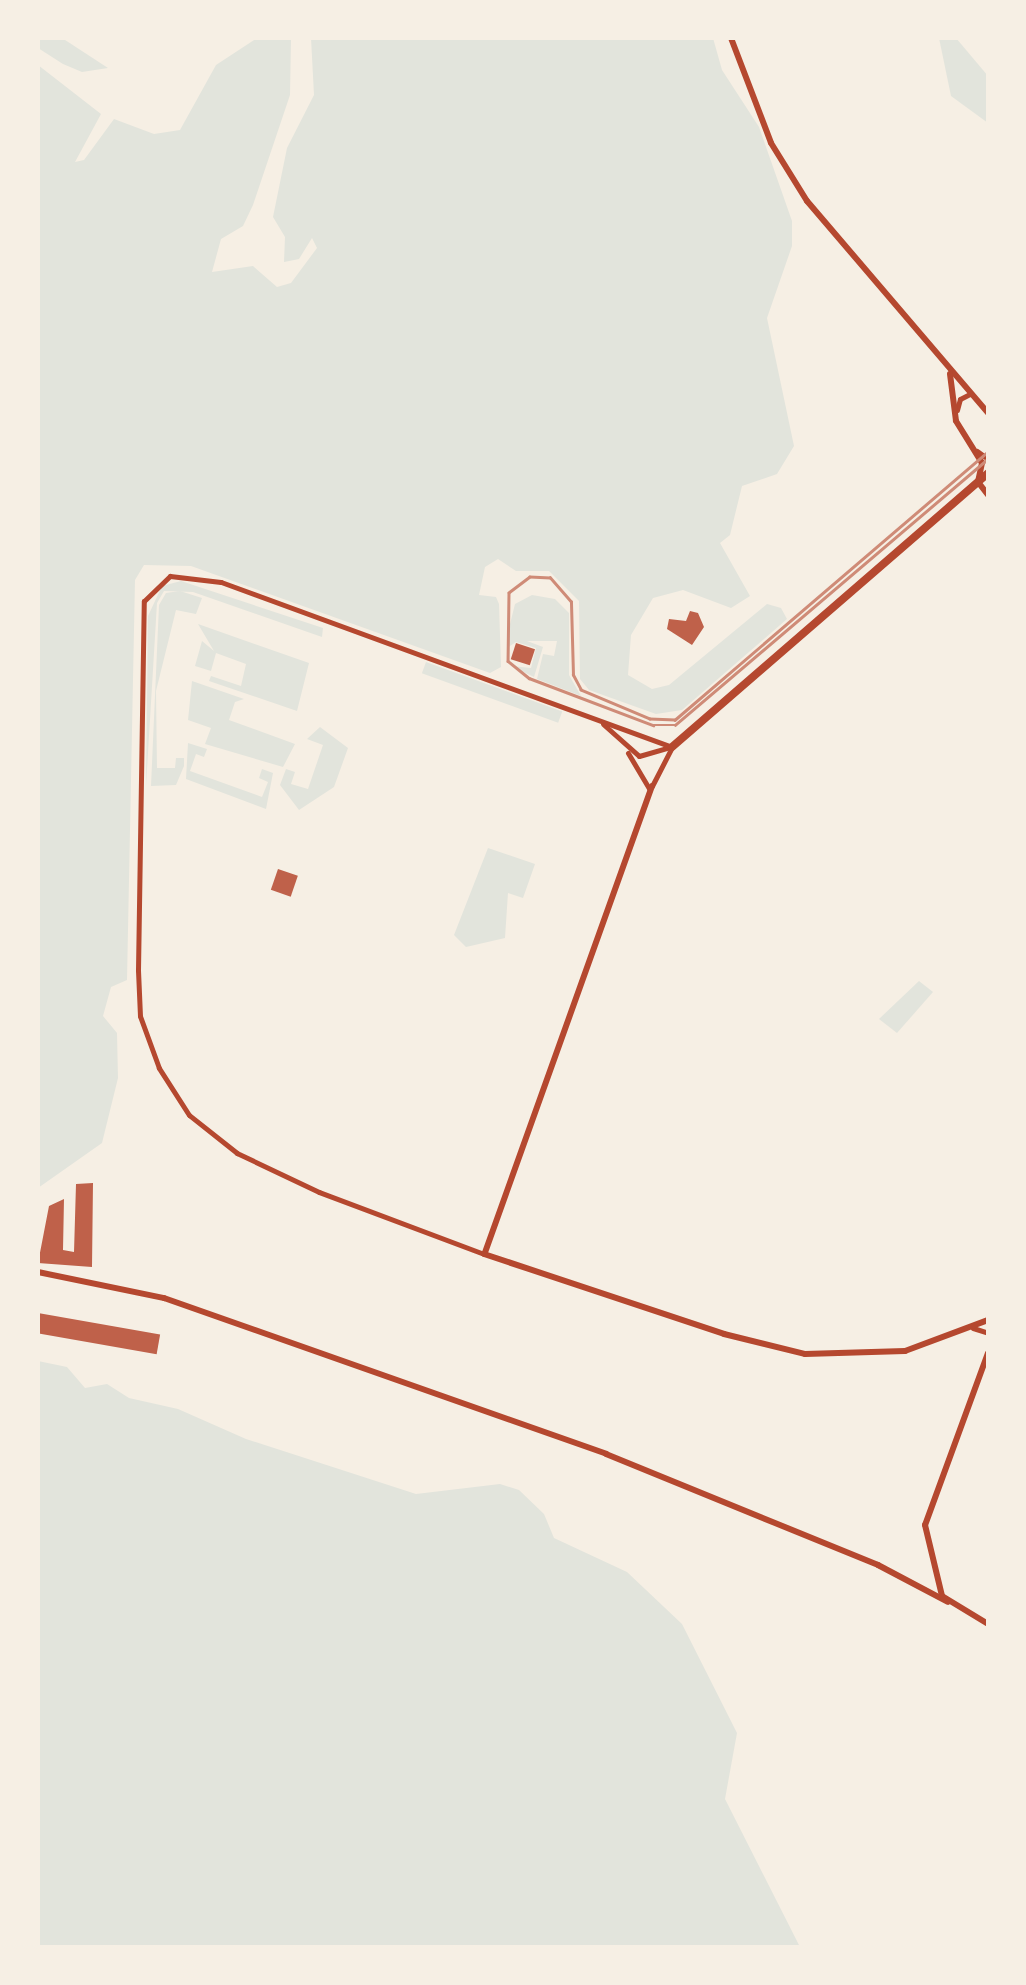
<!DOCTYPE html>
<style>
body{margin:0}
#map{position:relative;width:1026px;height:1985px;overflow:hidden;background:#f6efe4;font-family:"Source Sans 3",sans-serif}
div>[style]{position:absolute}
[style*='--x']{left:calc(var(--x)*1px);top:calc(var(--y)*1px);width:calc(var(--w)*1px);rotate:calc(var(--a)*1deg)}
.green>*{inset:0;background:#e2e4dc;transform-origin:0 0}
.building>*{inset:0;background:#bf614a;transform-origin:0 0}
.minor>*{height:5px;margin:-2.5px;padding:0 2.5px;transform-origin:2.5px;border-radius:2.5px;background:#b5482f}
.tertiary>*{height:6px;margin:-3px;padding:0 3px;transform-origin:3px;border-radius:3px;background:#b5482f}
.secondary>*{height:8px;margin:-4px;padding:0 4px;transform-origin:4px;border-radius:4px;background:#b5482f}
.tram>*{height:2.5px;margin:-1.25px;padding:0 1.25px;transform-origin:1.25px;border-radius:1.25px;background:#cf8b77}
span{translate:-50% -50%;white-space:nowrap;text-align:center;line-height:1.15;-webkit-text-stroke:8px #f6efe4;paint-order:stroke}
.frame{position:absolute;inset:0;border:40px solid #f6efe4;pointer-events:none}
</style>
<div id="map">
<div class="green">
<div style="clip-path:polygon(38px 38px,62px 38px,108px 68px,82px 72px,63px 64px,38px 48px)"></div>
<div style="clip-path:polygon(257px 38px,291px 38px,290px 95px,253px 205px,243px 226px,221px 239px,212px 272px,253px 266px,277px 287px,291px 283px,317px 248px,312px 238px,299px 259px,284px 262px,285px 237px,273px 217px,287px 148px,314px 95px,311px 38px,713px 38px,722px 70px,759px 127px,792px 221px,792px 246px,767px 318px,794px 446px,777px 474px,742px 486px,730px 535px,720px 543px,750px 596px,731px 608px,683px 590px,653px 598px,631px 635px,628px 675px,652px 689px,669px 685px,767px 604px,781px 608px,787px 619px,682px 710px,656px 714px,589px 690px,580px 679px,579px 601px,549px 571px,516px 571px,498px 559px,485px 567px,479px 595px,496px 597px,499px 604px,501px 667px,490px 673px,191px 566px,144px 565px,135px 580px,127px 980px,111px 987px,103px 1016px,117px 1033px,118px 1078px,102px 1143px,38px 1188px,38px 65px,101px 114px,75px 162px,84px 160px,114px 119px,154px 134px,180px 130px,216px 65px)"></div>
<div style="clip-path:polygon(939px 38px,956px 38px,988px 76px,988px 123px,951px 96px)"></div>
<div style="clip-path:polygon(181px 581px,323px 628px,322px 637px,193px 592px,164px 591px,157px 603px,146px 786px,148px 616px,162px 586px)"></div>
<div style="clip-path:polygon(180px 591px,202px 598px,196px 614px,176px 610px,156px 691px,157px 768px,175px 768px,176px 758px,184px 758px,184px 766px,176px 785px,151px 786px,159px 605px,166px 593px)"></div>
<div style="clip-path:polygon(532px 595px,555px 599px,569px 613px,569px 675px,581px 696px,537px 679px,543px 654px,554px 656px,557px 641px,527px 641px,543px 647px,534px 677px,511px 666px,531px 668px,536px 648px,516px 642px,507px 648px,507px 636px,515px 604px)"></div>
<div style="clip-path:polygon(198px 624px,309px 663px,297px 711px,209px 681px,211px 676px,241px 686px,246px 664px,216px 653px,211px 671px,195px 666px,202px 641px,214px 651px)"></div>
<div style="left:426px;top:662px;width:145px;height:12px;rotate:20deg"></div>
<div style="clip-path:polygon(192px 681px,244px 699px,235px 702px,229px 720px,295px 744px,283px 767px,205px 744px,211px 728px,188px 720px)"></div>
<div style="clip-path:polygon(320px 727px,348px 748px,334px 787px,299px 810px,280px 785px,286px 769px,295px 772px,291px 784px,308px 789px,323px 745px,307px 739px)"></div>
<div style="clip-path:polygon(188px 743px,207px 749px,204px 757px,196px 754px,190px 771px,262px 797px,268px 782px,259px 778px,262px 769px,273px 773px,266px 809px,186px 779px)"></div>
<div style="clip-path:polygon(488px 848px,535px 864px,523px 898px,508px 893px,505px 938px,466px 947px,454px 935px)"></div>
<div style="clip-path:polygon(919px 981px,933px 992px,897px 1033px,879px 1019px)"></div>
<div style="clip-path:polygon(38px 1361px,67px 1367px,85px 1388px,107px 1384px,129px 1398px,178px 1409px,246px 1439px,416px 1494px,500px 1484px,519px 1490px,544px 1514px,554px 1538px,627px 1572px,682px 1624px,737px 1733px,725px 1799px,800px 1947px,38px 1947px)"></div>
</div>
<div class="building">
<div style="clip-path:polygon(690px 611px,698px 613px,704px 627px,692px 645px,667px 629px,669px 619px,686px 621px)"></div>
<div style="left:516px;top:643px;width:20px;height:17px;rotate:18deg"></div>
<div style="left:278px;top:869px;width:21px;height:22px;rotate:19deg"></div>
<div style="clip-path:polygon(93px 1183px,92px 1267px,38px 1263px,49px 1206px,64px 1199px,63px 1250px,74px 1252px,76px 1184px)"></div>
<div style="left:38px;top:1313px;width:124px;height:20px;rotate:10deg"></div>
</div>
<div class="minor">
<div style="--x:957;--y:410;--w:11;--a:-75"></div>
<div style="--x:960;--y:399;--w:11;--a:-27"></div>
<div style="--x:977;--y:451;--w:14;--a:36"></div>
<div style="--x:603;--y:724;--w:48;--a:41.6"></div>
<div style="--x:639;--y:756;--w:33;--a:-16"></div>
<div style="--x:628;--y:753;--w:43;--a:59.3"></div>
<div style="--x:652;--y:786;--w:42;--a:-62.8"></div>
<div style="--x:484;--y:1254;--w:176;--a:-159.4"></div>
<div style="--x:319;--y:1192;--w:91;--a:-154.6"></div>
<div style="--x:237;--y:1153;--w:61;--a:-141.6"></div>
<div style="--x:189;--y:1115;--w:56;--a:-122.6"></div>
<div style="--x:159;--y:1068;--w:55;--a:-110.1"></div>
<div style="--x:140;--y:1016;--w:46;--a:-92.5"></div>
<div style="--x:138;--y:970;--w:369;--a:-89.1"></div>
<div style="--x:144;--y:601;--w:36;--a:-44"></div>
<div style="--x:170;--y:576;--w:51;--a:6.7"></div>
<div style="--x:221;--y:582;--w:480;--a:20.1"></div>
<div style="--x:973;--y:1328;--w:16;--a:18"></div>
</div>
<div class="tertiary">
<div style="--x:731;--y:38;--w:112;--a:69.1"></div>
<div style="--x:771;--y:143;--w:68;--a:58.2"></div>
<div style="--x:807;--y:201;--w:279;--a:49.5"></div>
<div style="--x:950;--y:374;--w:47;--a:82.7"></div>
<div style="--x:956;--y:421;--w:49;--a:58.2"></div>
<div style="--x:982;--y:463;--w:19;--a:102"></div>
<div style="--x:978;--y:482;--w:16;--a:52"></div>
<div style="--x:652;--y:786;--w:497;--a:109.7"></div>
<div style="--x:484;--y:1254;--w:253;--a:18.4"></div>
<div style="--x:724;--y:1334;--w:83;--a:13.9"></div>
<div style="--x:805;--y:1354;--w:100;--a:-1.7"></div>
<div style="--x:905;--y:1351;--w:89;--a:-20.5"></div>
<div style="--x:38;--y:1272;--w:129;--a:11.7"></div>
<div style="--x:164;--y:1298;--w:469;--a:19.4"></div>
<div style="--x:606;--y:1454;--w:294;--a:22.2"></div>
<div style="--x:878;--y:1565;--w:79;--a:27.9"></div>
<div style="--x:988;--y:1353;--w:183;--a:110.1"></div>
<div style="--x:925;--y:1525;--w:73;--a:76.5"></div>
<div style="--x:942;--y:1596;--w:54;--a:31.3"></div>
</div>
<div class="secondary">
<div style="--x:672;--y:747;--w:418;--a:-40.9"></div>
</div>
<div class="tram">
<div style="--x:988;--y:452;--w:412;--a:139.4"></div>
<div style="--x:675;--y:720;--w:25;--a:-178"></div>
<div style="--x:650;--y:719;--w:75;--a:-157.2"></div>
<div style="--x:581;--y:690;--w:17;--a:-118"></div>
<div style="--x:573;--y:675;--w:73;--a:-91.6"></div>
<div style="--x:571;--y:602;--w:32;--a:-131"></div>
<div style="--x:550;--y:578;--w:20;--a:-177"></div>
<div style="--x:530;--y:577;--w:26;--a:143"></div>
<div style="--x:509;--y:593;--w:68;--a:90.8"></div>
<div style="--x:508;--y:661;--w:27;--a:39"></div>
<div style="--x:529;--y:678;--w:133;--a:20.8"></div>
<div style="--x:653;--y:725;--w:22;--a:0"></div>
<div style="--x:675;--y:725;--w:411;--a:-40.4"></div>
</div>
<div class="frame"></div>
</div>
